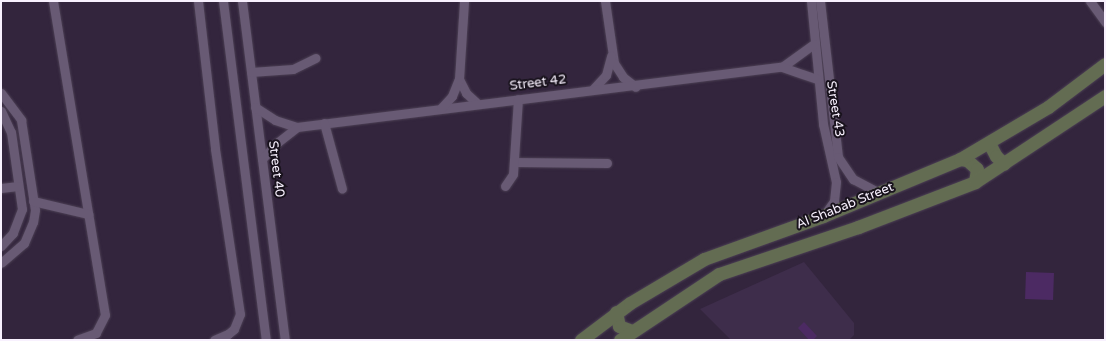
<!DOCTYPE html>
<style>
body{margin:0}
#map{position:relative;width:1106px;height:341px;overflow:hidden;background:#33253d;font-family:"Varela Round",sans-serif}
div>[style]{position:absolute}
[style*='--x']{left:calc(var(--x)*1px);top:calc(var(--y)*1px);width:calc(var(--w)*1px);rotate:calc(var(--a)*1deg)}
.built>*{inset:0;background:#3e2d4b}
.building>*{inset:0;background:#4c2a63;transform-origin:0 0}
.roads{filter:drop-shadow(0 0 1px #4c4054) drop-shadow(0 0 1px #4c4054)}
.street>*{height:9px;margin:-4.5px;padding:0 4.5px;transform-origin:4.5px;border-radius:4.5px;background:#685a74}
.secondary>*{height:13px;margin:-6.5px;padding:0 6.5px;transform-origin:6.5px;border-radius:6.5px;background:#636c52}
span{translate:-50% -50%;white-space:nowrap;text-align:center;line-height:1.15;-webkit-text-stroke:4px #18121c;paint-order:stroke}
.street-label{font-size:13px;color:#f8f1fe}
.frame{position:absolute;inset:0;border:2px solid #f8f1fe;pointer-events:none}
</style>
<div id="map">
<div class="built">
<div style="clip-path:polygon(804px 262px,854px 323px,854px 335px,849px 340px,731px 340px,700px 309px)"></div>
</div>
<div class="building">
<div style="left:1026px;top:272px;width:28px;height:27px;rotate:2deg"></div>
<div style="clip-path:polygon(804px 322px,817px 336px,813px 340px,809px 340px,798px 328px)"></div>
</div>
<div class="roads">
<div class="street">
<div style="--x:53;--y:1;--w:318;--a:80.6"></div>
<div style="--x:105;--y:315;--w:20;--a:117"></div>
<div style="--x:96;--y:333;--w:20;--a:160"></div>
<div style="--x:198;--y:1;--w:149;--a:83.4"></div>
<div style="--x:215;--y:149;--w:167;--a:81.4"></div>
<div style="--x:240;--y:314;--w:16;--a:112"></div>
<div style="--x:234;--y:329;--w:8;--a:140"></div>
<div style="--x:228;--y:334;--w:15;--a:157"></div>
<div style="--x:223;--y:1;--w:342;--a:82.8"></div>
<div style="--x:242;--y:1;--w:342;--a:82.8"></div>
<div style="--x:605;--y:1;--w:63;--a:81.7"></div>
<div style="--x:614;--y:63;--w:17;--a:57"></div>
<div style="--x:623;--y:77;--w:16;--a:38"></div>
<div style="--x:811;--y:1;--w:124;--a:84.4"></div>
<div style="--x:823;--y:124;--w:59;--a:77.4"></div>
<div style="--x:836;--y:182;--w:19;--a:96"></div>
<div style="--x:834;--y:201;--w:16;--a:125"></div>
<div style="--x:820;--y:1;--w:157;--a:83.4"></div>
<div style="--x:838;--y:157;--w:27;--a:56"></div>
<div style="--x:853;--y:179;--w:30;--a:28"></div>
<div style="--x:1090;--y:1;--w:26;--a:54"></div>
<div style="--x:782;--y:67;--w:39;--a:-36"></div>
<div style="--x:251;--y:72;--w:42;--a:-4.1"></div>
<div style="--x:293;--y:69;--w:25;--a:-26"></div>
<div style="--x:459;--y:79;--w:16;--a:63"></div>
<div style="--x:466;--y:93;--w:16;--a:43"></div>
<div style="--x:593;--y:89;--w:19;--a:-47"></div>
<div style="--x:606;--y:75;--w:20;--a:-75"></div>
<div style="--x:1;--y:93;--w:34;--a:53"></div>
<div style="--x:21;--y:120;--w:91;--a:81.2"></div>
<div style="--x:35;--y:210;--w:12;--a:99"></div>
<div style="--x:33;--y:222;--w:23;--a:113"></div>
<div style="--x:24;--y:243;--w:30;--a:139"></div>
<div style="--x:255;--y:107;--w:24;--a:33"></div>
<div style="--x:275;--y:120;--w:23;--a:18"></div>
<div style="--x:297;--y:127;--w:489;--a:-7.1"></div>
<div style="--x:782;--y:67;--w:37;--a:19"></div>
<div style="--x:441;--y:108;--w:16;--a:-47"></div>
<div style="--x:452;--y:96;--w:18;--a:-68"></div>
<div style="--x:459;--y:79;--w:78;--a:-86.3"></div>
<div style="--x:1;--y:111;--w:23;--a:65"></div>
<div style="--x:11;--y:132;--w:78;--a:81.9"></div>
<div style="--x:22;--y:209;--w:26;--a:111"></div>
<div style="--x:13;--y:233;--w:18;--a:133"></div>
<div style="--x:324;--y:123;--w:68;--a:74.7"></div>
<div style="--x:262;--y:159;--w:23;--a:-47"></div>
<div style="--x:278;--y:142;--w:24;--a:-38"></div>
<div style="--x:514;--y:162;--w:93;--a:0.6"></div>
<div style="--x:505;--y:186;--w:14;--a:-56"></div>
<div style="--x:513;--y:174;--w:75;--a:-86.2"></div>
<div style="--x:1;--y:188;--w:17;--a:-7"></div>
<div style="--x:33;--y:201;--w:57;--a:13.3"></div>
</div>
<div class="secondary">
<div style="--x:989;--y:143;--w:15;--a:62"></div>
<div style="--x:996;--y:156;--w:11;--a:45"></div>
<div style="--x:960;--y:159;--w:7;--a:8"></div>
<div style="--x:967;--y:160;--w:13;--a:42"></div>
<div style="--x:977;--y:169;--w:13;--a:99"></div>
<div style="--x:616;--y:312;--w:14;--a:78"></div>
<div style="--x:619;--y:326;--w:14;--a:21"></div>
<div style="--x:581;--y:340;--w:61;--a:-37.1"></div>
<div style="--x:630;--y:303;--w:86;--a:-30.7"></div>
<div style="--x:704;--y:259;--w:127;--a:-19.9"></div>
<div style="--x:823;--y:216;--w:148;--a:-22.6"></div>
<div style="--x:960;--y:159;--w:102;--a:-30.6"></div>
<div style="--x:1048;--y:107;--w:71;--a:-37"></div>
<div style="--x:620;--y:340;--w:119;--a:-33.7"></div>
<div style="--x:719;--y:274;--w:147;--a:-18.7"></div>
<div style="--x:858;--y:227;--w:125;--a:-21"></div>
<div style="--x:975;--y:182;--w:156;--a:-33.5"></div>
</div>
</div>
<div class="street-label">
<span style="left:538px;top:83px;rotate:-7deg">Street 42</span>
<span style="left:835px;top:109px;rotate:81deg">Street 43</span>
<span style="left:276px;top:169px;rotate:83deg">Street 40</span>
<span style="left:845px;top:206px;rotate:-22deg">Al Shabab Street</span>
</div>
<div class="frame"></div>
</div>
